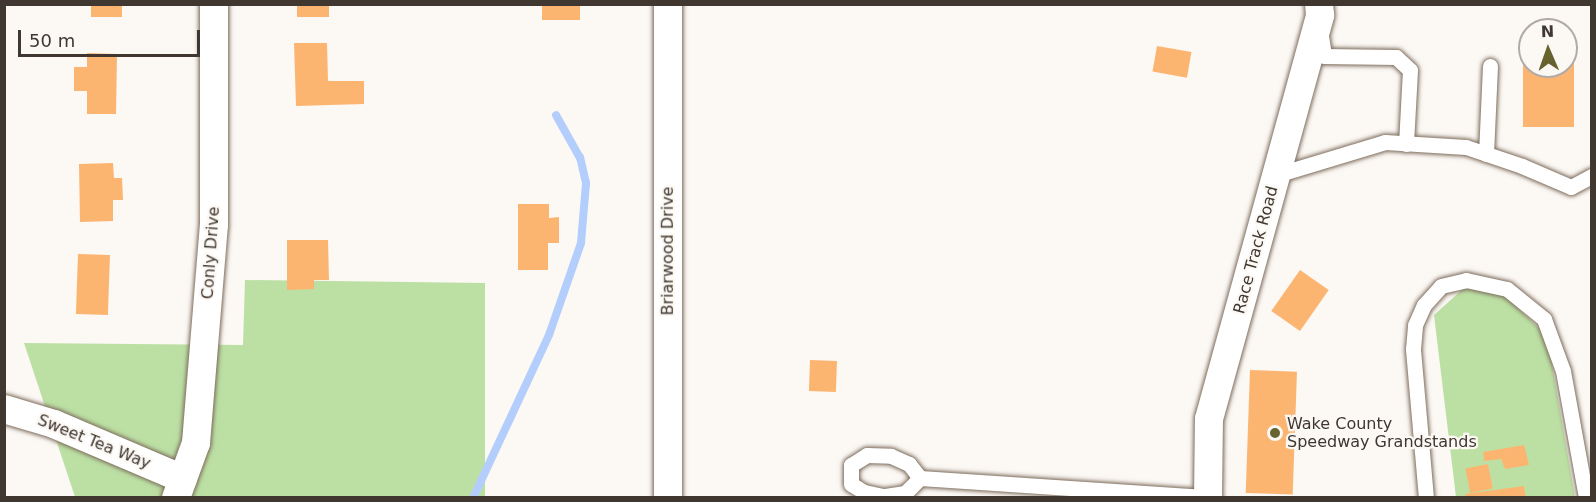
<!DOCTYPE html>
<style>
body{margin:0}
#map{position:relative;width:1596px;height:502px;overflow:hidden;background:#fcf8f4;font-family:"DejaVu Sans",sans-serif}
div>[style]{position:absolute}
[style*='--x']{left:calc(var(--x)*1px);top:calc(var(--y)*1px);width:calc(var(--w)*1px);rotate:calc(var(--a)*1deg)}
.green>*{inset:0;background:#bce0a4}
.stream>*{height:8px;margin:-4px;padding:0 4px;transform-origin:4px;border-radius:4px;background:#b3cefc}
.building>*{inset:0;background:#fbb571;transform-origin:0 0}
.roads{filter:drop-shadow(0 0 2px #7d6c5c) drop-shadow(0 0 2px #7d6c5c)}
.service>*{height:15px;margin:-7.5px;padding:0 7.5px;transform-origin:7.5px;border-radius:7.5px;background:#fff}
.minor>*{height:28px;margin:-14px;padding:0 14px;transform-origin:14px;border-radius:14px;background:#fff}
.dots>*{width:16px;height:16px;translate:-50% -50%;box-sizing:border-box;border:3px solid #fcf8f4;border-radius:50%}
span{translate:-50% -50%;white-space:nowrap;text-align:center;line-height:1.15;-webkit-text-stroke:4.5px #fcf8f4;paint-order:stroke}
.street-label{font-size:16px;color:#3f3730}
.poi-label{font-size:16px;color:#3f3730}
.left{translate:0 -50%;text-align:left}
.frame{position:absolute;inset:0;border:6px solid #3f3730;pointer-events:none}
.north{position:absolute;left:1518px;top:18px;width:60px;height:60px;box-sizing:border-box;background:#fcf8f4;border:2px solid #b0aba6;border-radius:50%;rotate:358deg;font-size:16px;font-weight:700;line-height:24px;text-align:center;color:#3f3730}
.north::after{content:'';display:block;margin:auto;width:21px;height:27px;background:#67622e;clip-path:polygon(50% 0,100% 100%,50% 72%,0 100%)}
.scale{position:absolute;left:18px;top:30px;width:182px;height:27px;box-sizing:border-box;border:3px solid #3f3730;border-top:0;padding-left:8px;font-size:18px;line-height:21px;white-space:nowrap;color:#3f3730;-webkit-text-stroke:4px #fcf8f4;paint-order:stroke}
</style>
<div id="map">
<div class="green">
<div style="clip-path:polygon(245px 280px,485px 283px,485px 497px,75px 497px,24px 343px,243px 345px)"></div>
<div style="clip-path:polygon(1465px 287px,1500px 291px,1547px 336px,1575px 497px,1456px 497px,1434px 315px)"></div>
</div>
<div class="stream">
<div style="--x:473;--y:498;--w:180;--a:-65"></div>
<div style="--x:549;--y:335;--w:97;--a:-70.8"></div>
<div style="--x:581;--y:243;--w:60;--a:-85.2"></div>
<div style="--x:586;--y:183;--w:26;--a:-103"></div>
<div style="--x:580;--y:158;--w:49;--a:-119.2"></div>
</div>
<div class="building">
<div style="left:91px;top:4px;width:31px;height:13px"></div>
<div style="left:297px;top:4px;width:32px;height:13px"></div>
<div style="left:542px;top:4px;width:38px;height:16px"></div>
<div style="clip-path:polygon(1523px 37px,1530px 37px,1530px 66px,1566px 66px,1566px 37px,1574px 37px,1574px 127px,1523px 127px)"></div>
<div style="clip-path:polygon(294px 43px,327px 43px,328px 81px,364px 81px,364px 104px,296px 106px)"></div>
<div style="left:1157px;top:46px;width:35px;height:26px;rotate:10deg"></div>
<div style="clip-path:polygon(87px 53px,117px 54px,116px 114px,87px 114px,87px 91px,74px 91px,74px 67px,87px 67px)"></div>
<div style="clip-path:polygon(113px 163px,114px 178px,122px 178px,123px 200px,113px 200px,113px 221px,80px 222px,79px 164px)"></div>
<div style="clip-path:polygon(518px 204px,549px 204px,549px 218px,559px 217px,559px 243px,548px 243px,548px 270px,518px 270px)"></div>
<div style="clip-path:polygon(287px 240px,328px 240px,329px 280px,314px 280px,314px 289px,287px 290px)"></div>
<div style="left:78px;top:254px;width:32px;height:60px;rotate:2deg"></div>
<div style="left:1300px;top:270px;width:35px;height:50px;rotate:35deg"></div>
<div style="left:810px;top:360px;width:27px;height:31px;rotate:2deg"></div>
<div style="left:1250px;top:370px;width:47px;height:123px;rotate:2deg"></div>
<div style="clip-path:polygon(1524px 445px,1529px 465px,1505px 469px,1501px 459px,1484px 461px,1483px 452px)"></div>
<div style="left:1488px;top:464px;width:25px;height:23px;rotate:79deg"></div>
<div style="clip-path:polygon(1524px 486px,1526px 498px,1466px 498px,1465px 494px)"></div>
</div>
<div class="roads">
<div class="service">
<div style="--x:1321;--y:36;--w:20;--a:81"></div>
<div style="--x:1324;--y:56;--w:72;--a:0.8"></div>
<div style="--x:1396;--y:57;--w:19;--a:43"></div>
<div style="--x:1410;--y:70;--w:74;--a:93.1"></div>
<div style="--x:1486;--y:154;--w:88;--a:-87.4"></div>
<div style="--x:1276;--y:175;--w:114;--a:-16.8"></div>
<div style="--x:1385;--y:142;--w:81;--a:3.5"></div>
<div style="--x:1466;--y:147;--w:59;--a:18.7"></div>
<div style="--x:1522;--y:166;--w:53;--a:23.2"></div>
<div style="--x:1571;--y:187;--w:24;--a:-28"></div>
<div style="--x:920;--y:478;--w:21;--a:135"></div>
<div style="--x:905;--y:493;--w:22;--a:172"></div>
<div style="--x:883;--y:496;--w:19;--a:-168"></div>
<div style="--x:864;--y:492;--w:15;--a:-148"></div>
<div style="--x:851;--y:484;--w:19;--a:-90"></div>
<div style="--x:851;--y:465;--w:19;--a:-32"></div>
<div style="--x:867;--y:455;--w:24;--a:2"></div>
<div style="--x:891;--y:456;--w:20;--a:24"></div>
<div style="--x:909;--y:464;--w:18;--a:52"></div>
<div style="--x:920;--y:478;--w:289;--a:3.8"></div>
<div style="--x:1426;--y:498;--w:150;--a:-95"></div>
<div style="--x:1413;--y:349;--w:24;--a:-85"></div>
<div style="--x:1415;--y:325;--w:22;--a:-66"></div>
<div style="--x:1424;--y:305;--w:25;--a:-48"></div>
<div style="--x:1441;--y:286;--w:26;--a:-13"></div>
<div style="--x:1466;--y:280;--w:42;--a:12.4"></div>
<div style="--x:1507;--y:289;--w:48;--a:39"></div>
<div style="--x:1544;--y:319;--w:55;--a:69.9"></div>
<div style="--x:1563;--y:371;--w:129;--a:79.7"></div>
</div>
<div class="minor">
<div style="--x:668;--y:4;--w:494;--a:90"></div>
<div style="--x:4;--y:409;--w:52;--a:16.7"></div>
<div style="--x:54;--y:424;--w:140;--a:23.1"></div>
<div style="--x:176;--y:498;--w:59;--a:-70"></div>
<div style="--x:196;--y:443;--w:219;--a:-85.3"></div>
<div style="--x:214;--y:225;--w:221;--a:-90"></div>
<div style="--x:1208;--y:498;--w:79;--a:-89.3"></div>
<div style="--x:1209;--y:419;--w:419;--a:-74.6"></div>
<div style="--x:1320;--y:15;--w:11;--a:-95"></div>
</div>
</div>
<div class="dots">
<div style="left:1275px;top:433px;background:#67622e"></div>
</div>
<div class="street-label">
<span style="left:1256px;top:250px;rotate:-75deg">Race Track Road</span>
<span style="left:668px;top:251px;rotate:-90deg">Briarwood Drive</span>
<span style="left:211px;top:253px;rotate:-86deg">Conly Drive</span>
<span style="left:94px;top:442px;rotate:22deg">Sweet Tea Way</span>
</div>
<div class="poi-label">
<span class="left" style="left:1287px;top:433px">Wake County<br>Speedway Grandstands</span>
</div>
<div class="frame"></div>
<div class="north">N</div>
<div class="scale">50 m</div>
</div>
